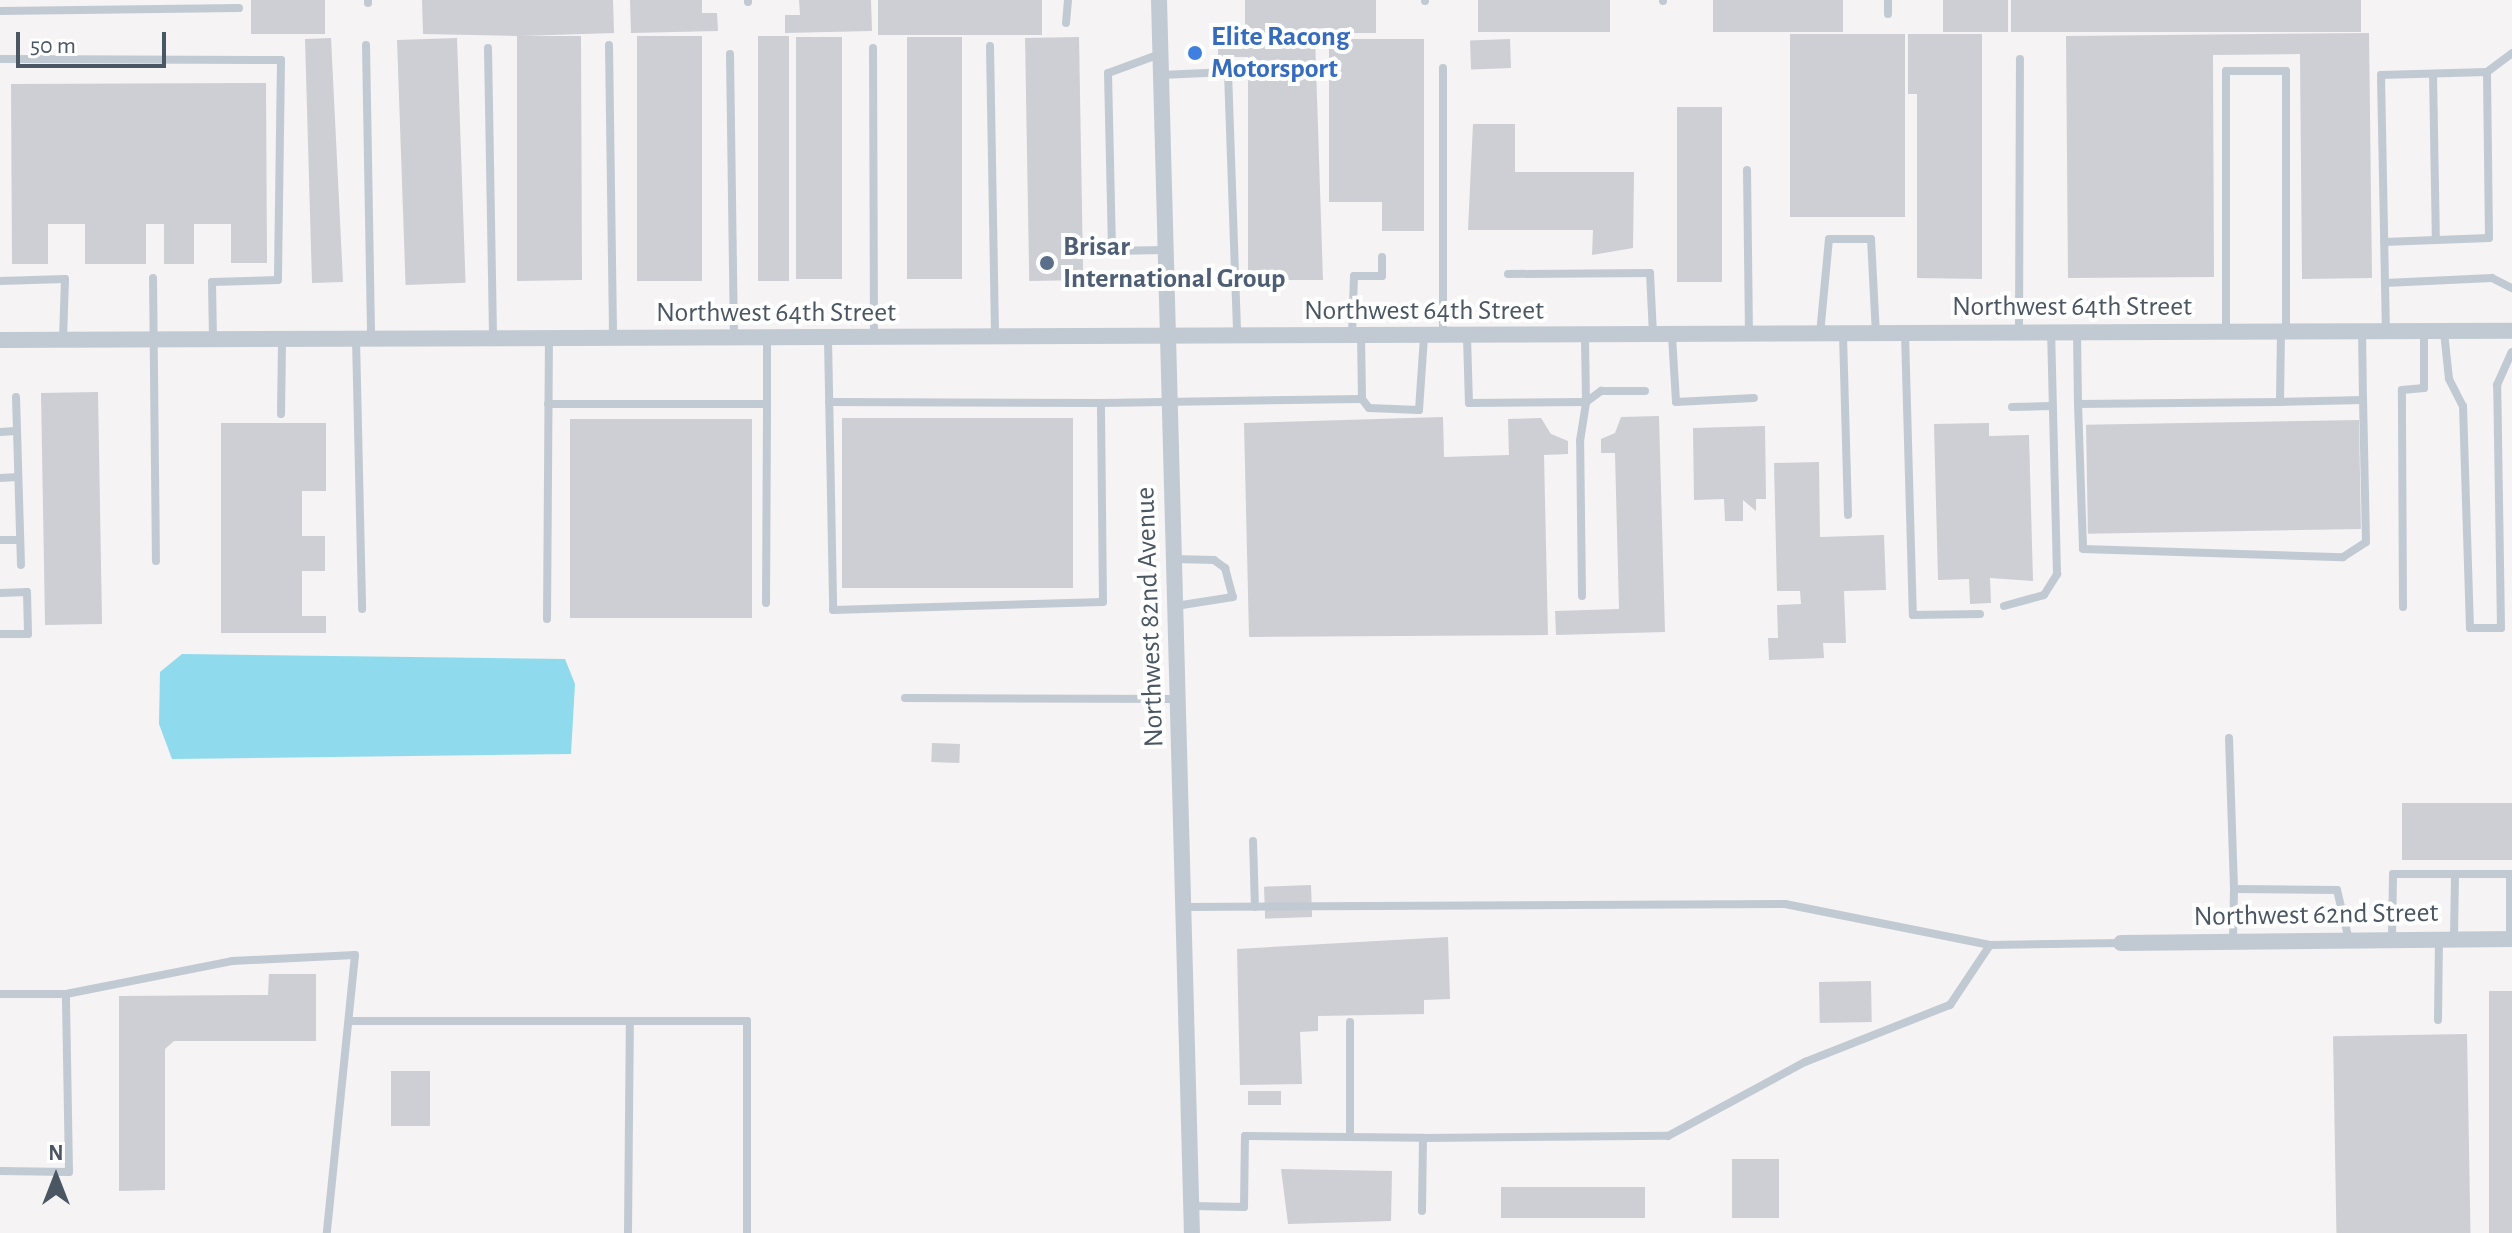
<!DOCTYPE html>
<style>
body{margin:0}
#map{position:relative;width:2512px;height:1233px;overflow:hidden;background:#f5f3f3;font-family:"Alegreya Sans",sans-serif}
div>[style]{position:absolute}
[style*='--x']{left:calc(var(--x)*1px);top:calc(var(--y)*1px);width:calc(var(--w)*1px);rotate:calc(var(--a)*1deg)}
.water>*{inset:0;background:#90daee}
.building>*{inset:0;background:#cdcfd5;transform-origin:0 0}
.lane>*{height:8px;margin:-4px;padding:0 4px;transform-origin:4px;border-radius:4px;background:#c1cad2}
.street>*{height:16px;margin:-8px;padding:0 8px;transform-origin:8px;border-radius:8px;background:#c1cad2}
.dots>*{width:22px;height:22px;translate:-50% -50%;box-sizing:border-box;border:4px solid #fff;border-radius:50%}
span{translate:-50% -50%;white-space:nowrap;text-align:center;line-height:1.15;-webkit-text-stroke:8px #fff;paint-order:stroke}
.shop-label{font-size:28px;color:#366cbe;font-weight:700}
.left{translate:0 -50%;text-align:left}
.service-label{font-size:28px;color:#4e5e75;font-weight:700}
.street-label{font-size:28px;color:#4a5661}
.north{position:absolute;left:16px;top:1137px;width:80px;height:80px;-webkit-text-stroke:6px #fff;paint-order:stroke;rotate:0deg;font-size:22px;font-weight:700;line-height:32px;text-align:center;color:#4a5661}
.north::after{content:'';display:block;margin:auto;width:28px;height:36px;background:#4a5661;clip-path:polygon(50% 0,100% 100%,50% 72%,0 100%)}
.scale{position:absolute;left:16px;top:32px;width:150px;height:36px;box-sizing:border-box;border:4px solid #4a5661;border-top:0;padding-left:10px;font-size:24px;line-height:28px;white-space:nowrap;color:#4a5661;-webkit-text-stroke:6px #fff;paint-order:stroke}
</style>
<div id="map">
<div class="water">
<div style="clip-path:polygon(182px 654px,565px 659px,575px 684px,571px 754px,172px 759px,159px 724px,160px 672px)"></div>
</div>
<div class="building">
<div style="left:251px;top:0;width:74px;height:34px"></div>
<div style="clip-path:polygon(422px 0,613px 0,614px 33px,521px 36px,581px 36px,582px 280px,517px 281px,517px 36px,423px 34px)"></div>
<div style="clip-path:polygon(630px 0,702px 0,702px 13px,717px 13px,718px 31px,631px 33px)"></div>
<div style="clip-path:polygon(799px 0,871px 0,872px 31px,785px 33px,785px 15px,800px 15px)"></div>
<div style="left:878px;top:0;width:164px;height:35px"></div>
<div style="left:1245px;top:0;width:131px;height:33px"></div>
<div style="left:1478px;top:0;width:132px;height:32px"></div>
<div style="left:1713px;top:0;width:130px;height:32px"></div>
<div style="left:1943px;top:0;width:65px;height:32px"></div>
<div style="left:2011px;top:0;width:350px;height:32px"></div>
<div style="clip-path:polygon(2369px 33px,2372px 278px,2302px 279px,2300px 54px,2213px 55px,2214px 277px,2068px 278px,2066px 36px)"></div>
<div style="left:1790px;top:34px;width:115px;height:183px"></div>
<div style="clip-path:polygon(1908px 34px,1982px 34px,1982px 279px,1917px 278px,1917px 94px,1908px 94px)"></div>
<div style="left:637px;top:36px;width:65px;height:245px"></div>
<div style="left:758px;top:36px;width:31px;height:245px"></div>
<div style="clip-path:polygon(1218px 36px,1315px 36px,1323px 280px,1248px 280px,1248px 57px,1218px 57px)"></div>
<div style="left:796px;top:37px;width:46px;height:242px"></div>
<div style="left:907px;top:37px;width:55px;height:242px"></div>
<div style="left:1079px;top:37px;width:243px;height:54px;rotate:89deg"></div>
<div style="clip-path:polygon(331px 38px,343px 282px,312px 283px,305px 39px)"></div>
<div style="left:457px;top:38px;width:245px;height:60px;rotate:88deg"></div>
<div style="clip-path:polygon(1329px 39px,1424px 39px,1424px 231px,1382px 231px,1382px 202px,1329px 202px)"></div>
<div style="left:1510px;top:39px;width:29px;height:40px;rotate:88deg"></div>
<div style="clip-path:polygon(266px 83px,267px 263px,231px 263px,231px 224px,194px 224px,194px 264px,164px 264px,164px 224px,146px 224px,146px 264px,85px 264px,85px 224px,48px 224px,48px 264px,12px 264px,11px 84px)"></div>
<div style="left:1677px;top:107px;width:45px;height:175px"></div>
<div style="clip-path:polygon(1473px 124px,1515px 124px,1515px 172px,1634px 172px,1633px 248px,1592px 255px,1593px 230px,1468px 230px)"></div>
<div style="left:98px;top:392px;width:232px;height:57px;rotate:89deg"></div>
<div style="clip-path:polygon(1659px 416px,1665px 632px,1556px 635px,1555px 611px,1619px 609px,1615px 453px,1601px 453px,1601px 439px,1615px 433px,1621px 417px)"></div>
<div style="clip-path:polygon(1443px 417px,1444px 457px,1509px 455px,1508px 419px,1541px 418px,1551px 434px,1568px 441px,1568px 454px,1544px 455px,1548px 635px,1249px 637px,1244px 423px)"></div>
<div style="left:842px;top:418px;width:231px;height:170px"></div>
<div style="left:752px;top:419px;width:199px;height:182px;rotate:90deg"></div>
<div style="left:2359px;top:420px;width:109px;height:273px;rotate:89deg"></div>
<div style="clip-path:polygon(221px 423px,326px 423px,326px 491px,302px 491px,302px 536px,325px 536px,325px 571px,302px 571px,302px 616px,326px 616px,326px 633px,221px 633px)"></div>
<div style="clip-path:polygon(1989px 423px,1989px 436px,2029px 435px,2033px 581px,1990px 578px,1991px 603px,1970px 604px,1969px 579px,1938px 580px,1934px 424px)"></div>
<div style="clip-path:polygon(1765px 426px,1766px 499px,1756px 499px,1756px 511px,1743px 500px,1743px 521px,1725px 521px,1724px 499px,1694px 500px,1693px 428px)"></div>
<div style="clip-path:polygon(1819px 462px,1820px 537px,1884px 535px,1886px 590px,1844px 591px,1846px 643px,1823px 643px,1824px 658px,1769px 660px,1768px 638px,1778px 638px,1777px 605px,1801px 604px,1800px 591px,1777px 591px,1774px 463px)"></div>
<div style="left:932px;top:743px;width:28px;height:19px;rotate:2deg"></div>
<div style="left:2402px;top:803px;width:110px;height:57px"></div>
<div style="left:1311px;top:885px;width:32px;height:47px;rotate:88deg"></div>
<div style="clip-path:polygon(1448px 937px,1450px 999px,1424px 1000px,1424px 1014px,1318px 1016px,1318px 1031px,1300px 1032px,1302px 1084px,1240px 1085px,1237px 949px)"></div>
<div style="clip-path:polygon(269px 974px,316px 974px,316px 1041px,174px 1041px,165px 1049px,165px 1190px,119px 1191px,119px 996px,268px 995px)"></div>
<div style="left:1871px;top:981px;width:41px;height:52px;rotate:89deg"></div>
<div style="left:2489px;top:991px;width:23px;height:242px"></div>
<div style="left:2467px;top:1034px;width:199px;height:134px;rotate:89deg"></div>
<div style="left:391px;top:1071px;width:39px;height:55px"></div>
<div style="left:1248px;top:1091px;width:33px;height:14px"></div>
<div style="left:1732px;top:1159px;width:47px;height:59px"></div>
<div style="clip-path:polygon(1281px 1169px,1392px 1171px,1391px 1221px,1288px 1224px)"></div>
<div style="left:1501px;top:1187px;width:144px;height:31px"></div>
</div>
<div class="lane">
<div style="--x:368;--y:0;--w:3;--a:90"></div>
<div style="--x:748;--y:0;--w:2;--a:90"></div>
<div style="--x:1425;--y:0;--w:1;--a:90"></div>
<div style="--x:1663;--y:0;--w:1;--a:90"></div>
<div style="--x:1888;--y:0;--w:14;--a:90"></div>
<div style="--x:0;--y:11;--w:239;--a:-0.7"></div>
<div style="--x:1066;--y:23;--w:23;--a:-85"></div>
<div style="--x:366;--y:45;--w:294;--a:89"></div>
<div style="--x:609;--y:45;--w:294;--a:89.2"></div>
<div style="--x:990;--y:46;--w:292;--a:89"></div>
<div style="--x:488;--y:48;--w:291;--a:89"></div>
<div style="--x:873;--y:48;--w:290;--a:89.8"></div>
<div style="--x:730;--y:54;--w:284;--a:89.2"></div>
<div style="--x:1160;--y:54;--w:55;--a:159.9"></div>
<div style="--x:1108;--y:73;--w:178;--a:88.7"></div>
<div style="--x:1112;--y:251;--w:52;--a:-1.1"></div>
<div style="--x:0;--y:59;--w:281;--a:0.2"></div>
<div style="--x:281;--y:60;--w:220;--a:90.8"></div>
<div style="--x:278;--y:280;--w:66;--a:178.3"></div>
<div style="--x:212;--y:282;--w:58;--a:89"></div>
<div style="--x:1443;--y:68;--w:268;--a:90"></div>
<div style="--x:2487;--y:72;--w:31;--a:-37"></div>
<div style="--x:2433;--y:74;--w:166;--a:89"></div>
<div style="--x:1161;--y:75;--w:67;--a:-2.6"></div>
<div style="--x:1228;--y:72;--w:264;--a:88"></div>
<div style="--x:1747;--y:170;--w:165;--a:89.3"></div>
<div style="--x:2384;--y:242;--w:105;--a:-2.2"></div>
<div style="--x:2489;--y:238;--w:166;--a:-90.7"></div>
<div style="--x:2487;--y:72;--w:106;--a:178.4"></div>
<div style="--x:2381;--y:75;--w:256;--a:88.9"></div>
<div style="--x:1508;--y:274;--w:142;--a:-0.4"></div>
<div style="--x:1650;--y:273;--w:62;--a:87.2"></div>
<div style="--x:153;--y:278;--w:283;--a:89.4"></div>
<div style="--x:0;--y:281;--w:65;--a:-1.8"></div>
<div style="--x:65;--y:279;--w:61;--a:91.9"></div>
<div style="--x:2385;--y:283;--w:107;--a:-2.7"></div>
<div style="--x:2492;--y:278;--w:22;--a:27"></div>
<div style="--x:2226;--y:332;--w:261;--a:-90"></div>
<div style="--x:2226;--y:71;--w:60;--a:0"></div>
<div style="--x:2286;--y:71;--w:260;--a:90"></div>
<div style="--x:2444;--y:332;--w:47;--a:83.9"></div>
<div style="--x:2449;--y:379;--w:30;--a:63"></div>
<div style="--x:2463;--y:406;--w:222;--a:88.2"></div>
<div style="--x:2470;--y:628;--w:31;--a:0"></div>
<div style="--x:2501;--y:628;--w:243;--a:-90.9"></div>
<div style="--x:2497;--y:385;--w:36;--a:-66"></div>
<div style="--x:2019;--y:333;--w:274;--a:-89.8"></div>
<div style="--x:2077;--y:333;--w:71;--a:89.2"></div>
<div style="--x:2078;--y:404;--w:202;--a:-0.6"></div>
<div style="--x:2280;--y:402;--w:70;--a:-89.2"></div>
<div style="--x:1820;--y:334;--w:95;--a:-84.6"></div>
<div style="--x:1829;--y:239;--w:42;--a:0"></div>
<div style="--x:1871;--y:239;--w:95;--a:87"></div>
<div style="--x:1905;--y:334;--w:281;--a:88.4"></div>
<div style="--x:1913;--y:615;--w:67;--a:-0.9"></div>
<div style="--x:1843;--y:335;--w:180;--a:88.4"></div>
<div style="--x:1352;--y:336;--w:60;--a:-88.1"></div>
<div style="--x:1354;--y:276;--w:28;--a:0"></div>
<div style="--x:1382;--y:276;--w:19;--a:-90"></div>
<div style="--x:1672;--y:336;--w:66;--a:86.5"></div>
<div style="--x:1676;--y:402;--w:78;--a:-2.9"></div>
<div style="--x:1467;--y:337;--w:66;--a:88.3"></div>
<div style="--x:1469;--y:403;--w:117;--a:-0.5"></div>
<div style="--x:1586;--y:402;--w:66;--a:-90.9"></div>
<div style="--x:356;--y:339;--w:270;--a:88.7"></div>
<div style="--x:828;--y:339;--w:271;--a:88.9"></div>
<div style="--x:833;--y:610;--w:270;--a:-1.7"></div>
<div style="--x:1103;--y:602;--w:199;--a:-90.6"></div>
<div style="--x:1101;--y:403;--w:261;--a:-0.9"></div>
<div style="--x:1362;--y:399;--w:62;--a:-90.9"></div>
<div style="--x:16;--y:397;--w:168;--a:88.3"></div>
<div style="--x:1362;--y:399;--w:11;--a:52"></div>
<div style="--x:1369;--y:408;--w:50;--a:2.3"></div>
<div style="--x:1419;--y:410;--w:73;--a:-86.1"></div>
<div style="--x:829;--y:402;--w:272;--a:0.2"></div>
<div style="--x:2280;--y:402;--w:83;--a:-1.4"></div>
<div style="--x:2363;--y:400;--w:68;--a:-90.8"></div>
<div style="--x:548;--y:404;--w:219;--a:0"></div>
<div style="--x:767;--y:404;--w:65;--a:-90"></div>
<div style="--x:2078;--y:404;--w:145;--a:88"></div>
<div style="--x:2083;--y:549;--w:260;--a:1.8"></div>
<div style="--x:2343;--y:557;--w:27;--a:-33"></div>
<div style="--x:2366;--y:542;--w:142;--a:-91.2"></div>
<div style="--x:2012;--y:407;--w:40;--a:-1.4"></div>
<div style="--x:281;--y:414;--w:74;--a:-89.2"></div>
<div style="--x:0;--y:432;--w:17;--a:-3"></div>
<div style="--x:0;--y:478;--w:18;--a:-3"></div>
<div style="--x:0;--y:540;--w:20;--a:0"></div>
<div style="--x:1174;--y:559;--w:40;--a:1.4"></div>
<div style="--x:1214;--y:560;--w:14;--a:36"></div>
<div style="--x:1225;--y:568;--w:30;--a:75"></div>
<div style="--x:1233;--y:597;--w:58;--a:171"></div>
<div style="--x:0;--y:593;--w:27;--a:-2"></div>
<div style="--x:27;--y:592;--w:42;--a:88.6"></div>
<div style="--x:28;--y:634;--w:28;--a:180"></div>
<div style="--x:1582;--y:596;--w:155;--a:-90.7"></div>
<div style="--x:1580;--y:441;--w:39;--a:-81"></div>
<div style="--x:1586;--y:402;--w:19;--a:-36"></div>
<div style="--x:1601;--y:391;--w:44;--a:0"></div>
<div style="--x:766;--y:603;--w:199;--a:-89.7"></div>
<div style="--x:2004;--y:606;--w:41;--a:-15.4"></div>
<div style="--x:2044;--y:595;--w:25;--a:-58"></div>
<div style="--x:2057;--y:574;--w:241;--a:-91.4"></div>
<div style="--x:2403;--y:607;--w:217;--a:-90.3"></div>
<div style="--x:2402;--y:390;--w:22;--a:-5"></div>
<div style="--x:2424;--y:388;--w:57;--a:-90"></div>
<div style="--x:547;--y:619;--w:280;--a:-89.6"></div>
<div style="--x:905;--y:698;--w:273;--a:0.2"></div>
<div style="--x:2229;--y:738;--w:151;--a:88.1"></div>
<div style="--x:1253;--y:841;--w:66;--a:88.3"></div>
<div style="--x:2510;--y:874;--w:65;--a:90"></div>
<div style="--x:1187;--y:907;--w:598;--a:-0.29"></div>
<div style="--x:1785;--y:904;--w:209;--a:11.3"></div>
<div style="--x:1990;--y:945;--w:131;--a:-0.9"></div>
<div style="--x:2392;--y:939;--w:65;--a:-89.1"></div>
<div style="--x:2393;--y:874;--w:119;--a:0"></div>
<div style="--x:2454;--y:939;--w:65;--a:-89.1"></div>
<div style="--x:2233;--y:941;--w:52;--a:-88.9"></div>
<div style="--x:2234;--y:889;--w:103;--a:0.6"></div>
<div style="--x:2337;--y:890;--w:51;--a:76.5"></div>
<div style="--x:0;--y:994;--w:66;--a:0"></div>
<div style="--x:66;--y:994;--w:169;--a:-11.2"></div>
<div style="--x:232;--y:961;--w:123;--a:-2.8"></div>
<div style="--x:355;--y:955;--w:279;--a:95.8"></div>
<div style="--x:2438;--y:1020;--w:80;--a:-89.3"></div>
<div style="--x:353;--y:1021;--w:394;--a:0"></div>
<div style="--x:747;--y:1021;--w:212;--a:90"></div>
<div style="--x:1350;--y:1022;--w:115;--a:90"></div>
<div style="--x:1423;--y:1138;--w:245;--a:-0.5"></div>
<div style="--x:1668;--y:1136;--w:156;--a:-28.4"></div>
<div style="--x:1805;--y:1062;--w:156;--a:-21.5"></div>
<div style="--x:1950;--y:1005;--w:72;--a:-56.3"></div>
<div style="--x:0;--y:1171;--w:69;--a:0.8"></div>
<div style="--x:69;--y:1172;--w:178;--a:-91"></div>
<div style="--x:1192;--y:1206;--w:52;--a:1.1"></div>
<div style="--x:1244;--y:1207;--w:71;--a:-89.2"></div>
<div style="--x:1245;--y:1136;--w:178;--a:0.6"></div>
<div style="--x:1423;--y:1138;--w:73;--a:90.8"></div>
<div style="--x:628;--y:1233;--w:212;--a:-89.5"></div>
</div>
<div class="street">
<div style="--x:1159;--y:0;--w:1233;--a:88.47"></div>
<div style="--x:0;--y:340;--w:2512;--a:-0.21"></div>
<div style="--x:2121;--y:943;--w:391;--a:-0.6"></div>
</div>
<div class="dots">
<div style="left:1195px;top:53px;background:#3f7fe0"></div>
<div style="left:1047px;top:263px;background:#5c6f8a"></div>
</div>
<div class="shop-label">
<span class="left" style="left:1211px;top:53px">Elite Racong<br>Motorsport</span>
</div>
<div class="service-label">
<span class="left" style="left:1063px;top:263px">Brisar<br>International Group</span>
</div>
<div class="street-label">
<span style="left:2072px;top:307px">Northwest 64th Street</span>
<span style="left:1424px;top:311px">Northwest 64th Street</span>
<span style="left:776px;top:313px">Northwest 64th Street</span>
<span style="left:1150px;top:617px;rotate:-92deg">Northwest 82nd Avenue</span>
<span style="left:2316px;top:915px;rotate:-1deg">Northwest 62nd Street</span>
</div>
<div class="north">N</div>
<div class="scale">50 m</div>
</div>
